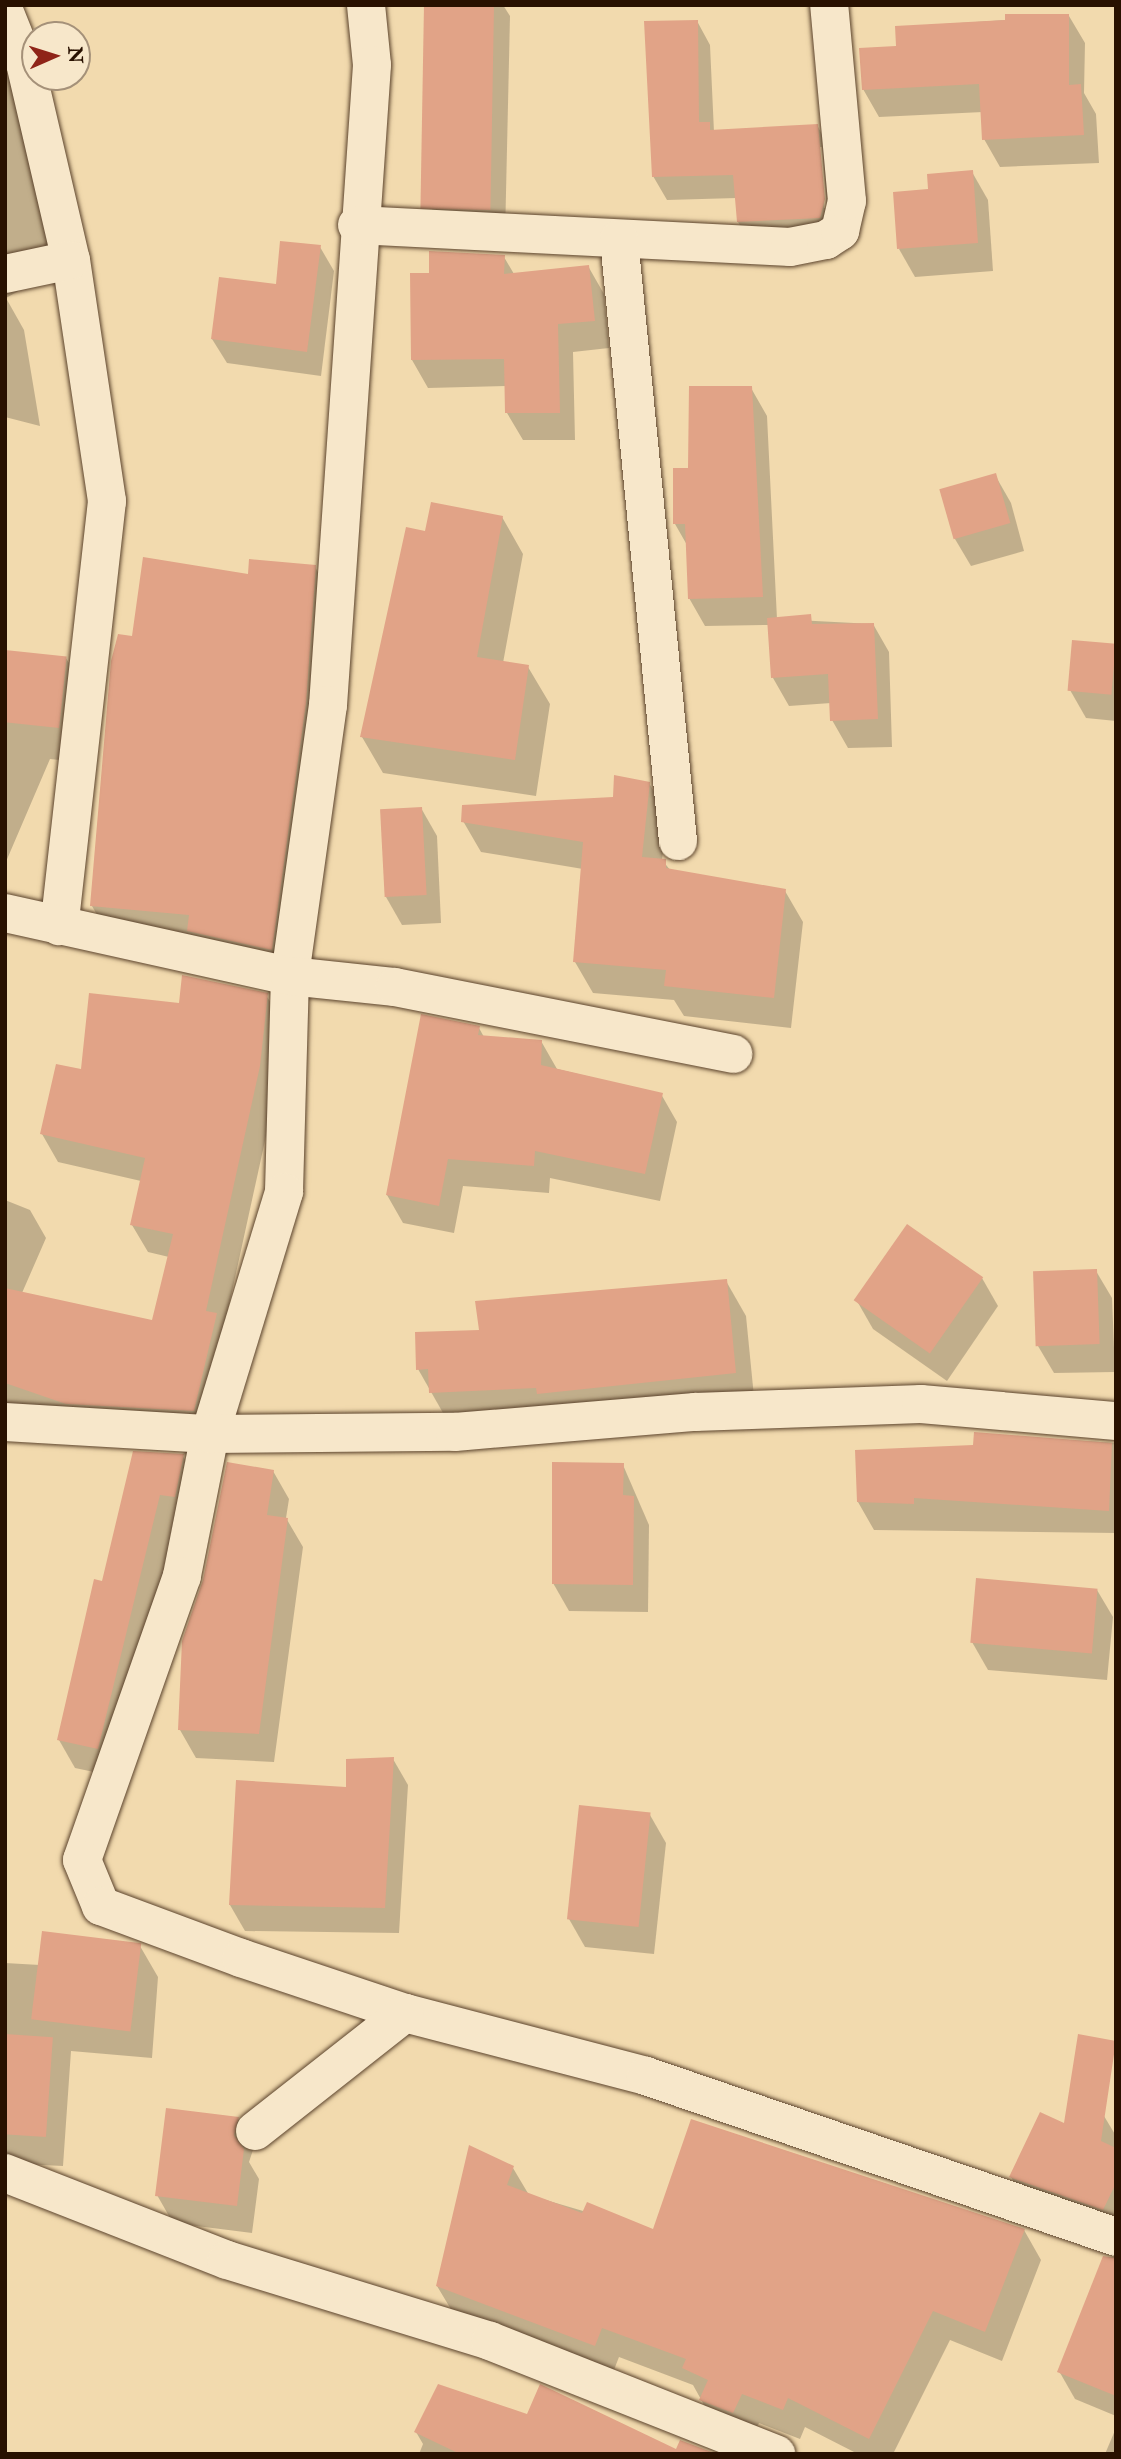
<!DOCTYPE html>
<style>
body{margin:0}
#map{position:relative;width:1121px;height:2459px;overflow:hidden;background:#f2daae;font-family:"IM FELL Double Pica",serif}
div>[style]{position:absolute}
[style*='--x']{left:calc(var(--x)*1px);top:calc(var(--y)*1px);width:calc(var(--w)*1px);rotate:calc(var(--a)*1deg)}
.shadow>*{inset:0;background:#0003}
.building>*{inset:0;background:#e1a387;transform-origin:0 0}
.roads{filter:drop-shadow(0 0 2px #5b432c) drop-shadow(0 0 2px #5b432c)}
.minor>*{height:38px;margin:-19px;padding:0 19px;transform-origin:19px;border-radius:19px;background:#f7e7ca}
span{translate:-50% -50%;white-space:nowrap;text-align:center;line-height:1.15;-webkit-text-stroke:6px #f7e7ca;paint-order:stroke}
.frame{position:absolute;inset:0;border:7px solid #291100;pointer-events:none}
.north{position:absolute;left:21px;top:21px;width:70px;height:70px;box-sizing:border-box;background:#f7e7ca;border:2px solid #a59179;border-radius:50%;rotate:87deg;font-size:19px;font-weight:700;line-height:28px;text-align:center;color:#291100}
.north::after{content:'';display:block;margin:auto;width:24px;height:32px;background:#8f2418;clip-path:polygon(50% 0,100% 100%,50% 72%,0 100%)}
</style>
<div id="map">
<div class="shadow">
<div style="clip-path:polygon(447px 5px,503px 5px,510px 16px,505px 237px,446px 234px,430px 206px)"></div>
<div style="clip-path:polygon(1069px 16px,1085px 43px,1084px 93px,1096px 114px,1099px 163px,1000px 167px,984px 139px,983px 112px,879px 117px,863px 89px,898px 47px,897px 27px)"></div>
<div style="clip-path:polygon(evenodd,697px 21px,710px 45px,714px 132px,817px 125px,830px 149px,837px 224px,752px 245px,738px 222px,737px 198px,667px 200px,653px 176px,697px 21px,818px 147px,822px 147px,827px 208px,824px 208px,818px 147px)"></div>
<div style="clip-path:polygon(5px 59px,60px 268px,6px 298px,24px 330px,40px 426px,5px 417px)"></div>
<div style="clip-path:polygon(972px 172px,988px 200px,993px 271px,915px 277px,899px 249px)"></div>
<div style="clip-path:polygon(320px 247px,334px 271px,321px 376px,227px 363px,212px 339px)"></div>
<div style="clip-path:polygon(504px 257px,514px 274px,588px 266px,604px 294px,609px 348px,573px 352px,575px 440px,523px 440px,507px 413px,506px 386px,428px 388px,412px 360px,431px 275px)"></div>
<div style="clip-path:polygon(751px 388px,767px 416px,777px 619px,873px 624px,889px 652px,892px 747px,848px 748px,832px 720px,831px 703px,789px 706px,773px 678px,769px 625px,705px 626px,689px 598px,687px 545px,675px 524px,690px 470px)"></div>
<div style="clip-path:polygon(995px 475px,1011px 503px,1024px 551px,971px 566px,955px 539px,941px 490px)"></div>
<div style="clip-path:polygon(502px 517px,523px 554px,503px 663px,528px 667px,550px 704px,536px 796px,383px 773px,362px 737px,427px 533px)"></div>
<div style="clip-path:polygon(315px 567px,331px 595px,287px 976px,108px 934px,92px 906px,249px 576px)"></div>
<div style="clip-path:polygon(1116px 646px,1116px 721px,1086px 718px,1070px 690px)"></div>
<div style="clip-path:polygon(5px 652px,66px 658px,87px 693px,79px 762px,50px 759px,5px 864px)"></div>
<div style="clip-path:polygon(649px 783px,667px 814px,662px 860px,671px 871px,785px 891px,803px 922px,791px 1028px,684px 1016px,674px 1000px,593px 993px,575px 962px,583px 869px,481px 852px,463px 821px,614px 798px)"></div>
<div style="clip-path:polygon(421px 808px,437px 836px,441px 923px,402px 925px,386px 897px)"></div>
<div style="clip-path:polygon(266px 995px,283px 1023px,275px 1095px,224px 1328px,210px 1438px,5px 1407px,5px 1200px,30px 1210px,46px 1238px,22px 1293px,154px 1322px,169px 1257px,148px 1252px,132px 1225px,141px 1181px,58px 1162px,42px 1134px,83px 1071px,180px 1005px)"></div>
<div style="clip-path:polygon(479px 1028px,484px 1037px,541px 1041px,557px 1069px,661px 1094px,677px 1122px,660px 1201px,550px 1178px,549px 1193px,463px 1186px,454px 1233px,403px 1223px,387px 1195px)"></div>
<div style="clip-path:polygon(1096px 1271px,1112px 1298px,1115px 1372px,1054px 1373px,1038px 1346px)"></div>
<div style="clip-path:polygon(982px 1278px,998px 1306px,947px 1381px,873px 1329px,857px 1301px)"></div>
<div style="clip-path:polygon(726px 1281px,746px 1316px,755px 1407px,451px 1427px,418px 1369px,480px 1331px)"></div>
<div style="clip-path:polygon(976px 1434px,1116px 1443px,1116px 1533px,874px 1530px,858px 1502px,975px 1447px)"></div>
<div style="clip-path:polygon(183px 1456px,199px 1484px,113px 1776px,75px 1768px,59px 1740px,103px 1583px)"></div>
<div style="clip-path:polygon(623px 1465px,649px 1525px,648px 1612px,569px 1611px,553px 1583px)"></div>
<div style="clip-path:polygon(273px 1471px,289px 1499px,286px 1518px,303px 1547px,274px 1762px,196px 1758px,180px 1730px)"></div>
<div style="clip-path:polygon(1097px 1590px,1113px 1617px,1107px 1680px,988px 1670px,972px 1642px)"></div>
<div style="clip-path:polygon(393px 1759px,408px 1785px,399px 1933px,245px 1931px,230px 1905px,348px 1788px)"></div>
<div style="clip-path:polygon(650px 1815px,666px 1843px,654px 1954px,585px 1947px,569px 1919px)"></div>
<div style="clip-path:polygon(140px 1946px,158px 1977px,152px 2058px,71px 2051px,63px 2166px,21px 2164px,5px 2190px,5px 1963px,40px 1965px)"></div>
<div style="clip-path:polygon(1104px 2116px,1116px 2136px,1116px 2235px,1027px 2205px,1011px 2177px,1065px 2126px)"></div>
<div style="clip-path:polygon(238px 2119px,254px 2147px,249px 2162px,259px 2179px,252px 2233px,173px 2223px,157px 2195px)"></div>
<div style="clip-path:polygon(513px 2168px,529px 2195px,654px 2232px,1024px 2230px,1041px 2260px,1002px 2361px,950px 2340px,893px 2454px,858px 2454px,805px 2427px,800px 2439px,759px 2423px,750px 2442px,718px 2430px,693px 2385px,619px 2357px,612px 2375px,455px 2316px,437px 2286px)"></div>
<div style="clip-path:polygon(1105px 2257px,1116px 2257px,1116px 2416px,1075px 2399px,1059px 2371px)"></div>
<div style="clip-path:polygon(528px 2416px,677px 2451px,681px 2442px,711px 2454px,419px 2454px,423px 2444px,416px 2432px)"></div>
<div style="clip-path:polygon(1116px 2428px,1116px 2454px,1105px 2454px)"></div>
</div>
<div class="building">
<div style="left:494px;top:5px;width:205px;height:70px;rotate:91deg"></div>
<div style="clip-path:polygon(1005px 14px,1069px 14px,1069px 85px,1081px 84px,1084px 135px,982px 140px,979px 84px,862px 90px,859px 48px,896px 46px,895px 26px,1005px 20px)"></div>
<div style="clip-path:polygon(698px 20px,699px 122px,710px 122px,710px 130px,818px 124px,825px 199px,820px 218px,737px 222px,733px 175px,652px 177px,644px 21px)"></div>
<div style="clip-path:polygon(973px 170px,978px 243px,897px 249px,893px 192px,928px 189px,927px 174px)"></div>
<div style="clip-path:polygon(280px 241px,321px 245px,307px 352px,211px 339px,219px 277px,276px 284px)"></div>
<div style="clip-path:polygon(429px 251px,505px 255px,504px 274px,589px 265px,595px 321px,558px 324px,560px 413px,505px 413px,504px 359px,411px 360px,410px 273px,429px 273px)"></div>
<div style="clip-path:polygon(689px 386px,752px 386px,763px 597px,688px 599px,685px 524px,673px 524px,673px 468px,688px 468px)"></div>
<div style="left:996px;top:473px;width:52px;height:59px;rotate:74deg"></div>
<div style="clip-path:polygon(431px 502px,503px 516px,477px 657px,529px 665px,515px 760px,360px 737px,406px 527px,425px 531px)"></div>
<div style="clip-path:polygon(143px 557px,248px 574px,249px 559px,316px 565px,306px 703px,272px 950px,187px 931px,189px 915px,90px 906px,111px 661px,118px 634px,132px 636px)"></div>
<div style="clip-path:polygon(811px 614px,812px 624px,874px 623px,878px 719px,830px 721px,828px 674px,771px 678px,767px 618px)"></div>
<div style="left:1072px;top:640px;width:44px;height:51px;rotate:5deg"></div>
<div style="left:5px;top:650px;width:62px;height:72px;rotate:6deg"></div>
<div style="clip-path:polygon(614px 775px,650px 782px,642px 857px,666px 859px,666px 868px,786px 889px,774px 998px,664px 986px,666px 970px,573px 962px,583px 842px,461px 822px,462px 805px,613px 797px)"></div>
<div style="left:422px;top:807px;width:88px;height:42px;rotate:87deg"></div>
<div style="clip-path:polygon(182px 975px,268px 993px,260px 1066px,206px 1311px,217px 1313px,194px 1411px,66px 1404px,5px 1383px,5px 1288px,152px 1320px,173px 1234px,130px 1225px,145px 1158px,40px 1134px,56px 1064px,81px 1069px,89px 993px,179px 1003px)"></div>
<div style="clip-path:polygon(421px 1014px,480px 1026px,478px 1035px,542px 1040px,541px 1065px,663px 1093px,645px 1174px,535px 1151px,534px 1166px,448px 1159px,439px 1206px,386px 1195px)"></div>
<div style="left:907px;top:1224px;width:93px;height:93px;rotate:35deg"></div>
<div style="left:1097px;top:1269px;width:75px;height:64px;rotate:88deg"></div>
<div style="clip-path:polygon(727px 1279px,736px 1373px,537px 1394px,536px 1388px,429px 1393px,428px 1369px,416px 1370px,415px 1332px,479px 1330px,475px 1301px)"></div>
<div style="clip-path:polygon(974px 1432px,1112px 1443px,1109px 1511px,914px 1498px,914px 1504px,857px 1502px,855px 1450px,973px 1445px)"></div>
<div style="clip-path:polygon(133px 1451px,184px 1454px,175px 1497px,160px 1495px,98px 1749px,57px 1740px,94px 1579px,102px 1581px)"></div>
<div style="clip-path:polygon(227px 1462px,274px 1470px,267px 1515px,288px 1518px,259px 1734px,178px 1730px,182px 1641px,203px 1580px)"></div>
<div style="clip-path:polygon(552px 1462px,624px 1463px,623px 1495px,634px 1496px,633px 1585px,552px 1584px)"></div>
<div style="left:976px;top:1578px;width:122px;height:65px;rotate:5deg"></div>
<div style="clip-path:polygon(394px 1757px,385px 1908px,229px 1905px,236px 1780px,346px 1787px,346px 1759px)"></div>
<div style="left:579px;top:1805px;width:72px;height:115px;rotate:6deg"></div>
<div style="left:42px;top:1931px;width:100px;height:89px;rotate:7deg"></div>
<div style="left:5px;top:2034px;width:48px;height:100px;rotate:4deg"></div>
<div style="clip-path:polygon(1078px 2034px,1116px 2041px,1101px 2141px,1116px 2148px,1116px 2183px,1103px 2210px,1009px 2177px,1040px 2112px,1064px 2123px)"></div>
<div style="clip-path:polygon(166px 2108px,239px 2117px,234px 2135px,244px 2149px,237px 2206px,155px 2196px)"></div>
<div style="clip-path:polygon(691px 2119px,1025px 2229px,985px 2332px,933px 2311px,869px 2439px,788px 2398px,783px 2410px,742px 2394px,733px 2413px,699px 2400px,708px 2380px,682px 2368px,686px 2359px,602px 2328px,595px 2346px,436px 2286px,469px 2145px,514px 2166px,507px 2185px,582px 2213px,587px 2202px,653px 2229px)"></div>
<div style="clip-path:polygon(1103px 2256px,1116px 2258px,1116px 2396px,1057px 2372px)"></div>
<div style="clip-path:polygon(438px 2384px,527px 2414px,540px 2384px,676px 2449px,680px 2440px,714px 2453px,460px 2454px,414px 2432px)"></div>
</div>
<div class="roads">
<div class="minor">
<div style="--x:366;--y:5;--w:60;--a:84.3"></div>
<div style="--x:372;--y:65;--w:642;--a:93.93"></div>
<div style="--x:328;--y:705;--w:274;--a:98"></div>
<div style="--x:290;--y:976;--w:216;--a:91.6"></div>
<div style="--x:284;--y:1192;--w:253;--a:107"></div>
<div style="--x:210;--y:1434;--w:145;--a:101.2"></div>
<div style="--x:182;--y:1576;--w:301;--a:109.4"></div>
<div style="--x:82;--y:1860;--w:50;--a:67.6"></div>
<div style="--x:101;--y:1906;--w:149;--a:20.4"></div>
<div style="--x:241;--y:1958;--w:173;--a:18.5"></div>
<div style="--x:405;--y:2013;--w:249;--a:14.6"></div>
<div style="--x:646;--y:2076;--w:497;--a:18.9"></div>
<div style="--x:5;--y:13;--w:54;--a:68.2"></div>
<div style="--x:25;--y:63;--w:202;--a:76.9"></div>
<div style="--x:71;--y:260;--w:244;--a:81.5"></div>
<div style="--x:107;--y:501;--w:428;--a:96.4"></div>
<div style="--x:357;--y:225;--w:434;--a:2.9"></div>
<div style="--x:790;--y:247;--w:37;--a:-11"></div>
<div style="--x:826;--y:240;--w:17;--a:-33"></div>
<div style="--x:840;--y:231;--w:31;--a:-77"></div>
<div style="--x:847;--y:201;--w:197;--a:-95.2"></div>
<div style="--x:619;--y:239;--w:605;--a:84.4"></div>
<div style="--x:5;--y:274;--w:67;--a:-12"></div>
<div style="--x:5;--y:913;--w:292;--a:12.5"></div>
<div style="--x:290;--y:976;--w:106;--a:6"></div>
<div style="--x:395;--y:987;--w:345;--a:11.2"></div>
<div style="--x:5;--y:1422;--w:205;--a:3.4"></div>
<div style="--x:210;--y:1434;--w:245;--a:-0.5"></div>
<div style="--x:455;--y:1432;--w:241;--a:-4.8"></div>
<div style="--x:695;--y:1412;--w:226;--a:-2"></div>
<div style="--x:921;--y:1404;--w:196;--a:5"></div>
<div style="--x:255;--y:2131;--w:191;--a:-38.2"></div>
<div style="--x:5;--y:2173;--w:238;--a:21.4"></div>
<div style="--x:227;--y:2260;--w:275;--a:17.1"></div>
<div style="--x:490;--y:2341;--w:308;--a:21.6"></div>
</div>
</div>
<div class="frame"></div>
<div class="north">N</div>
</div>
